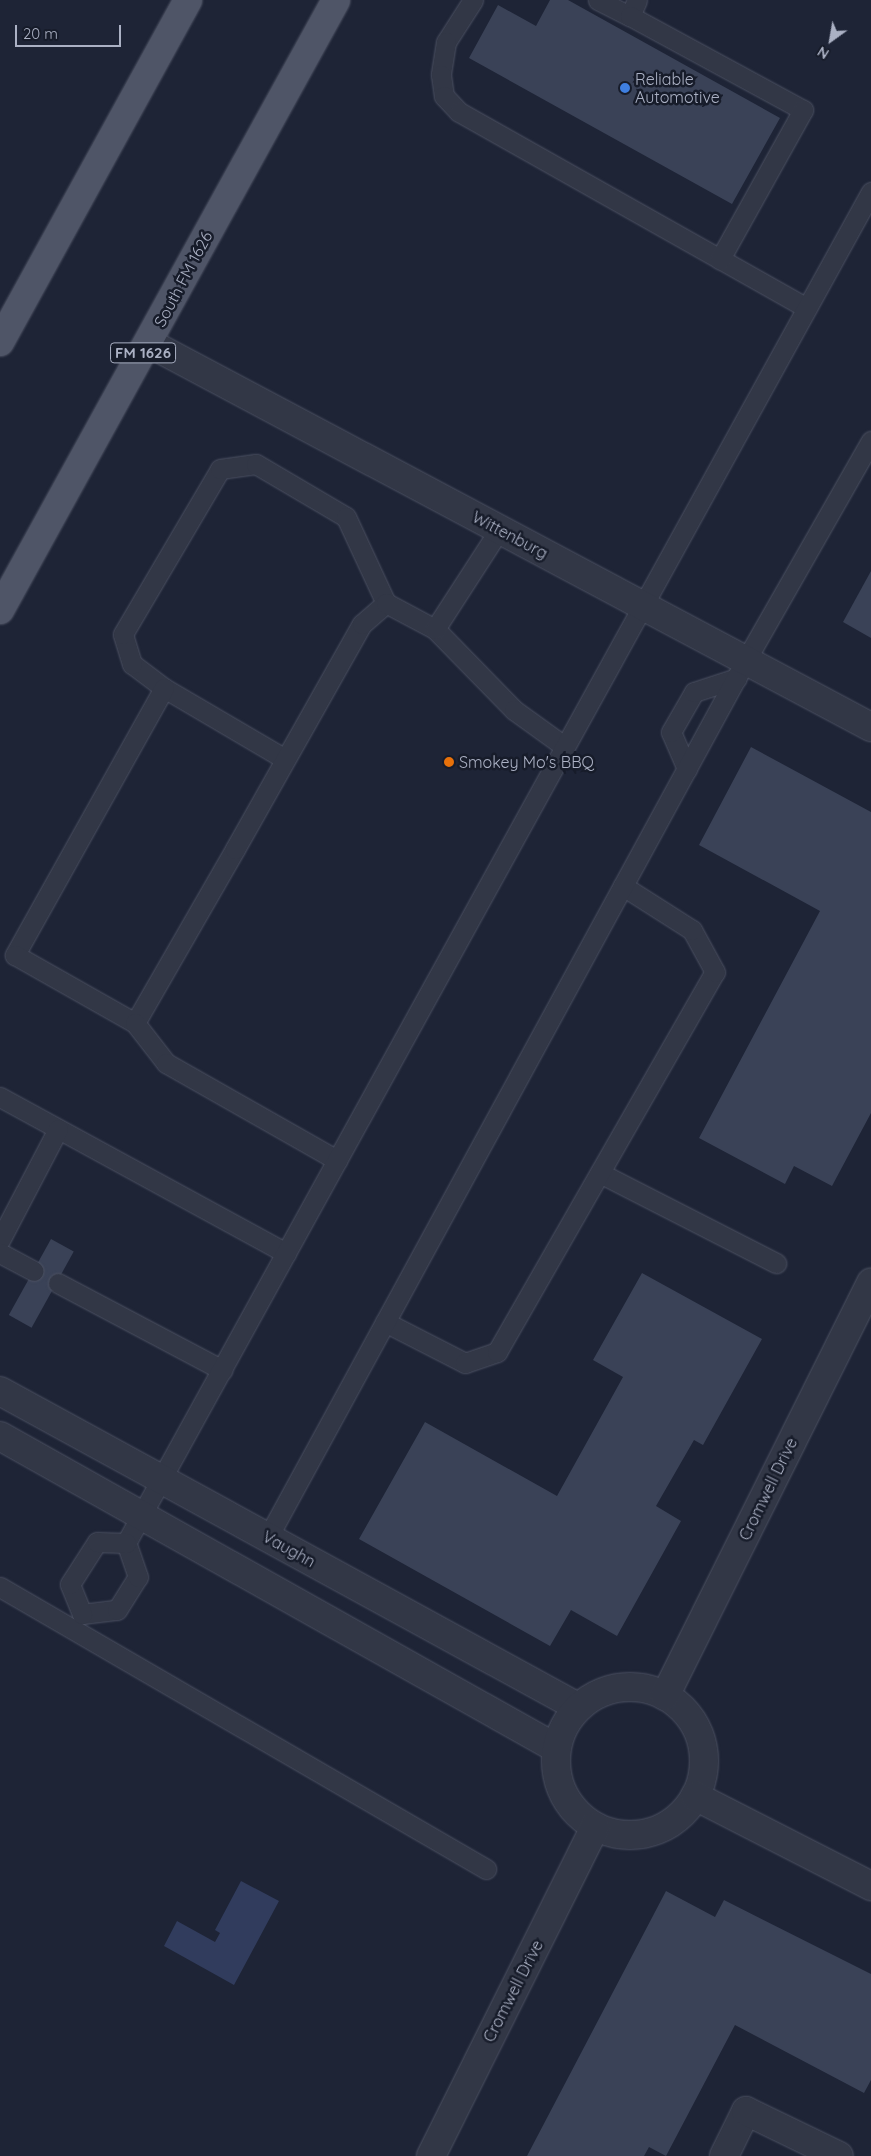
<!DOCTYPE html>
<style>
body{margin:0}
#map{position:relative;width:871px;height:2156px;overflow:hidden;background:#1e2436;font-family:Quicksand,sans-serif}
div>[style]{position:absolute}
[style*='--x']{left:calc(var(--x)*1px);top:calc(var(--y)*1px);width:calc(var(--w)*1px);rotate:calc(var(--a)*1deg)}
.water>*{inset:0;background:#313c5d}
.building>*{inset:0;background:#3a4257;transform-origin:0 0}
.roads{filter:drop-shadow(0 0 1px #4c5162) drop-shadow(0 0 1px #4c5162)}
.lane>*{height:19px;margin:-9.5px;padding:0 9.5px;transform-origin:9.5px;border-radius:9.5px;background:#323746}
.street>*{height:28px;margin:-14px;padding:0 14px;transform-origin:14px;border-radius:14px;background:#323746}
.street>.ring{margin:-14px;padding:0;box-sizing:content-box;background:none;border:28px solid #323746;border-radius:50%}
.primary>*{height:28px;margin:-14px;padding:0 14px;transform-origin:14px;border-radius:14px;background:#4f5567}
.dots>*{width:14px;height:14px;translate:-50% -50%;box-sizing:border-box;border:2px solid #171c2a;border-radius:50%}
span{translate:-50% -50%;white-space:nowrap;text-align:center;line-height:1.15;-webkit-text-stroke:5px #171c2a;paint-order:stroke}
.shield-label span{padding:1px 4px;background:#171c2a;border:1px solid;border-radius:4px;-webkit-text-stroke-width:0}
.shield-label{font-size:15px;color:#abb1c4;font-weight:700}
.poi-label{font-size:16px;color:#abb1c4}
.left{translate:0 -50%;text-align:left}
.street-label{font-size:16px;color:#abb1c4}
.north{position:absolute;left:806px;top:15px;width:50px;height:50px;-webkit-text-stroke:4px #171c2a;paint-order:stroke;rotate:212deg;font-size:14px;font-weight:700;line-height:20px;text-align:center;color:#abb1c4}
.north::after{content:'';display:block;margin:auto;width:18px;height:22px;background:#abb1c4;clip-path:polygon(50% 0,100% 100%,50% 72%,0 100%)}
.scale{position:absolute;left:15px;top:25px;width:106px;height:22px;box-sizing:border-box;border:2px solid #abb1c4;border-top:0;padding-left:6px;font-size:15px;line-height:18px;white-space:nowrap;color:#abb1c4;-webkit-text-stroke:4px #171c2a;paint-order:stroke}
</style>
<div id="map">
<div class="water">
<div style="clip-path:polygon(241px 1881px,279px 1901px,234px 1985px,164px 1946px,177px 1921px,215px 1942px,220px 1933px,215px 1930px)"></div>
</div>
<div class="building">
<div style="clip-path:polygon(550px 0,568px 0,780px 118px,732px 204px,469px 58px,498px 5px,536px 26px)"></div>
<div style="clip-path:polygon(871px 571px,871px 638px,843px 622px)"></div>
<div style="clip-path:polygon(751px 747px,871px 812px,871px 1113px,832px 1186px,794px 1166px,785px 1184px,699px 1138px,820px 911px,699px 845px)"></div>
<div style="left:51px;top:1239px;width:26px;height:87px;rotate:29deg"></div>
<div style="clip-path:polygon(642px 1273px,762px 1339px,703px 1445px,694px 1440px,656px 1506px,681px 1521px,617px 1636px,571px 1610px,550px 1646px,359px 1539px,425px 1422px,557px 1496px,623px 1377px,593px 1360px)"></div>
<div style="clip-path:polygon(666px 1891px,715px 1917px,724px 1900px,871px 1974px,871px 2080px,864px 2093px,735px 2025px,666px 2156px,649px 2147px,644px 2156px,527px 2156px)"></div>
</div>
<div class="roads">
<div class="lane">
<div style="--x:473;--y:0;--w:50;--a:122.7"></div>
<div style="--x:446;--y:42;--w:33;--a:99"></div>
<div style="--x:441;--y:75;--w:21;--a:82"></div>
<div style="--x:444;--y:96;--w:22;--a:47"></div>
<div style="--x:459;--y:112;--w:399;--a:29.4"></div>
<div style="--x:598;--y:0;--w:36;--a:27"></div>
<div style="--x:630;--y:16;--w:17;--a:-66"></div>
<div style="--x:630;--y:16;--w:197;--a:28.5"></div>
<div style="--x:803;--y:110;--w:171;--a:119.1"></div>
<div style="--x:435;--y:629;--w:113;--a:45.7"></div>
<div style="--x:514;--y:710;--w:62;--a:35.8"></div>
<div style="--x:164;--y:688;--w:40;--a:-143"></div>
<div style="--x:132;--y:664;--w:31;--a:-107"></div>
<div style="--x:123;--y:634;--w:191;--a:-59.5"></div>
<div style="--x:220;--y:469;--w:36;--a:-8"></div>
<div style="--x:256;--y:464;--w:104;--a:30.5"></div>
<div style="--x:346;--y:517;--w:95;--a:65.1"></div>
<div style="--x:285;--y:759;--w:140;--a:-149.6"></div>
<div style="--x:164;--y:688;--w:306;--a:119.2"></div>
<div style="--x:15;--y:955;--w:138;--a:29.5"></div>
<div style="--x:135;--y:1023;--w:201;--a:-60.1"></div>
<div style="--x:235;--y:849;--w:258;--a:-60.6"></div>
<div style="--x:362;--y:624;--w:32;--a:-41"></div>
<div style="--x:386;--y:603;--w:55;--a:28"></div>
<div style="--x:435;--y:629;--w:118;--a:-57.1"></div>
<div style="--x:687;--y:769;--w:40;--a:-113.4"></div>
<div style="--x:671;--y:732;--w:46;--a:-60.1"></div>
<div style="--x:694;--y:692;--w:45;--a:-18"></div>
<div style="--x:135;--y:1023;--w:51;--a:52.2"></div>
<div style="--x:166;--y:1063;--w:197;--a:29.6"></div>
<div style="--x:0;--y:1097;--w:326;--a:28.6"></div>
<div style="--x:600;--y:1173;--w:198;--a:27.1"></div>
<div style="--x:0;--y:1240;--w:125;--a:-62.4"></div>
<div style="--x:0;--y:1253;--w:38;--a:28"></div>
<div style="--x:58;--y:1283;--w:186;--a:27.9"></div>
<div style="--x:385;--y:1322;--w:90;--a:27.1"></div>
<div style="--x:465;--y:1363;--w:34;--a:-19"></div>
<div style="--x:497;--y:1352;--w:438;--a:-60.2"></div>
<div style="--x:715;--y:972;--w:48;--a:-118.7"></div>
<div style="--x:692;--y:930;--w:82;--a:-147.5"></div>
<div style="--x:268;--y:1537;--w:1001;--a:-61.41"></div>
<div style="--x:747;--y:658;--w:250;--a:-60.3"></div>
<div style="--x:0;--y:1587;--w:562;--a:30.12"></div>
<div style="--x:82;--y:1614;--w:35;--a:-7"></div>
<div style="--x:117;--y:1610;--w:39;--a:-58"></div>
<div style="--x:138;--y:1577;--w:36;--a:-109"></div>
<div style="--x:126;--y:1543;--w:1543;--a:-61.13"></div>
<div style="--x:82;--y:1614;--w:32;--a:-112"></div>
<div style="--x:70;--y:1584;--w:50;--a:-57.3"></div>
<div style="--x:97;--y:1542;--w:29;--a:2"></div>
</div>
<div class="street">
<div style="--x:149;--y:343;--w:818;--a:28.01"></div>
<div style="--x:0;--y:1391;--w:659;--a:28.67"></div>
<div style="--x:0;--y:1436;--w:638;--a:29.3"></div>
<div class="ring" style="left:556px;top:1687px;width:120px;height:120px"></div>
<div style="--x:665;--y:1696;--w:462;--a:-63.5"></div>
<div style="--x:695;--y:1796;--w:198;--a:27.1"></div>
<div style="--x:431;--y:2156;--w:368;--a:-63.5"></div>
<div style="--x:724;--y:2156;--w:50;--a:-63.9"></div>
<div style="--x:746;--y:2111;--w:103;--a:25.8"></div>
</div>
<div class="primary">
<div style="--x:0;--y:342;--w:390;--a:-61.2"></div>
<div style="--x:0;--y:610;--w:696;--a:-61.15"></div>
</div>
</div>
<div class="dots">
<div style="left:625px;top:88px;background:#3f7fe0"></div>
<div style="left:449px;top:762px;background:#e8710a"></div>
</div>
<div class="shield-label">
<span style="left:143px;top:353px">FM 1626</span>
</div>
<div class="poi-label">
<span class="left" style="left:635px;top:88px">Reliable<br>Automotive</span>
<span class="left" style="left:459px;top:762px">Smokey Mo's BBQ</span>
</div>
<div class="street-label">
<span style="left:183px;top:279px;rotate:-62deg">South FM 1626</span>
<span style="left:510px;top:535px;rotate:28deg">Wittenburg</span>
<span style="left:768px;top:1489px;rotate:-64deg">Cromwell Drive</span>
<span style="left:289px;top:1549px;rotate:29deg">Vaughn</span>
<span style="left:513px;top:1991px;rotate:-63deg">Cromwell Drive</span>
</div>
<div class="north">N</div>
<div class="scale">20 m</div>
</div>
